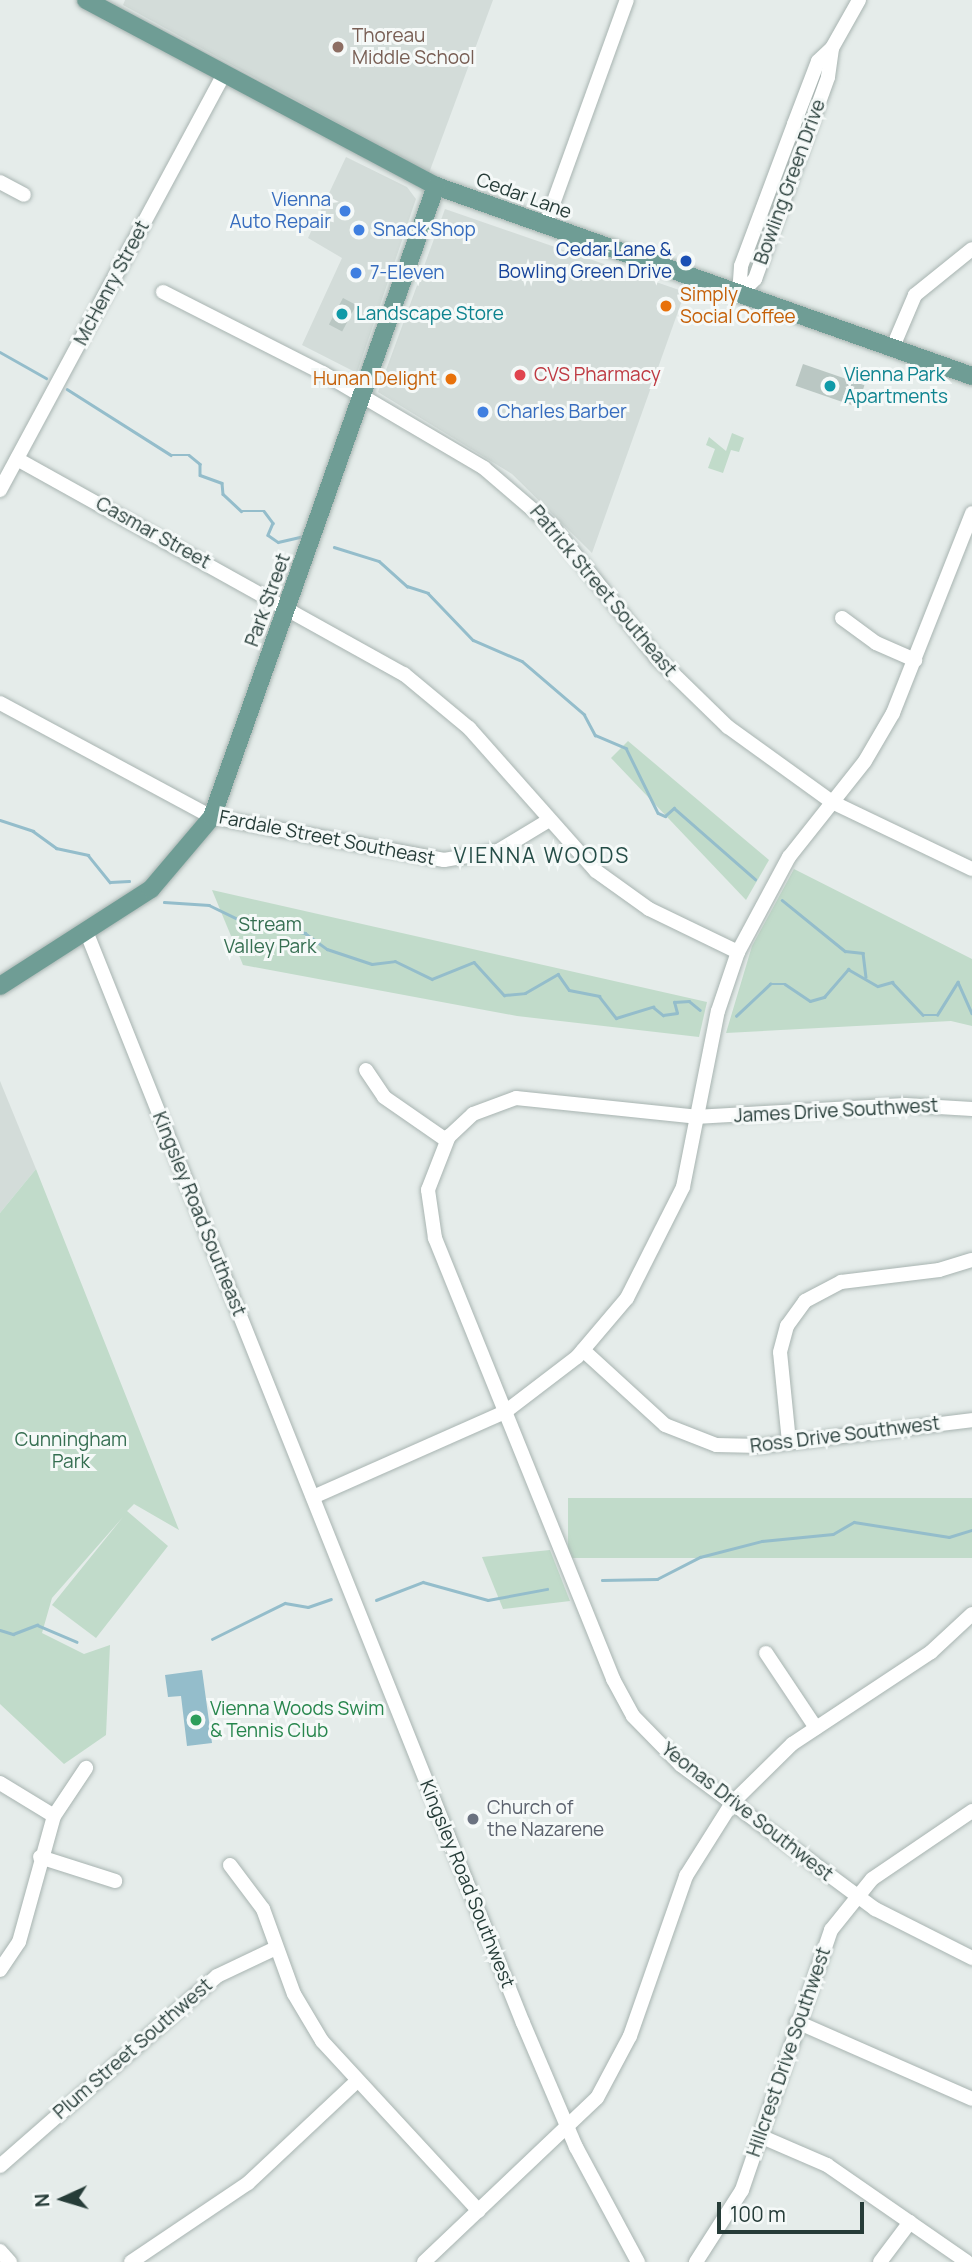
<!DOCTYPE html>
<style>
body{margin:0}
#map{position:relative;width:972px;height:2262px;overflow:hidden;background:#e5ecea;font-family:Manrope,sans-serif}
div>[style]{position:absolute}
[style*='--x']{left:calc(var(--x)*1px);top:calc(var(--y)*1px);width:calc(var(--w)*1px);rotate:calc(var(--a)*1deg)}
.built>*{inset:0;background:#d3dcd9}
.green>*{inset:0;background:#c1dbca;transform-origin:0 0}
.water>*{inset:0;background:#94bdcb}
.stream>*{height:2.5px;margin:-1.25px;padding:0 1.25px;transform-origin:1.25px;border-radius:1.25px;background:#94bdcb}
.building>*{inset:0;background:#bac7c3;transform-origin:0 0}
.roads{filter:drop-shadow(0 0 2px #a8b4b1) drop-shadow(0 0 2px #a8b4b1)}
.minor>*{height:14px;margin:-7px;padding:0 7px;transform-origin:7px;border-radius:7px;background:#fff}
.major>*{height:18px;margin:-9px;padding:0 9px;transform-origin:9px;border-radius:9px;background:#6f9d95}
.dots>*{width:19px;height:19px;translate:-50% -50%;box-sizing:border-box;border:4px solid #f5f9f8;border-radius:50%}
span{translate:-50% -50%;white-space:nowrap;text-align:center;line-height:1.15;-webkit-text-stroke:6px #f5f9f8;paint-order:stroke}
.education-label{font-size:19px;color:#785e54}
.left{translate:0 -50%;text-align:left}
.street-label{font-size:19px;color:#263c38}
.shop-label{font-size:19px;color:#366cbe}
.right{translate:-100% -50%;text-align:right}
.transit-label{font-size:19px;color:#164399}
.food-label{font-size:19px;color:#c56008}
.culture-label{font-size:19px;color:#0d838f}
.health-label{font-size:19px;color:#be3a42}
.park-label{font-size:19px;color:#356e51}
.leisure-label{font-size:19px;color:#27864d}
.worship-label{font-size:19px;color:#5b616d}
.neighbourhood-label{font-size:21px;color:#244c46;letter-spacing:2px}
.north{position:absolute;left:28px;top:2164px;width:70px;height:70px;-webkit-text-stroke:5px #f5f9f8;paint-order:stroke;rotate:266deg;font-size:19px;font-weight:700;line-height:28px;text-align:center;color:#263c38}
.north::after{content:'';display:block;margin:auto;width:24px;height:32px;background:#263c38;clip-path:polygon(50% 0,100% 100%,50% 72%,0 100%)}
.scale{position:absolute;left:717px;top:2202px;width:147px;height:32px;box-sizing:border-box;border:4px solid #263c38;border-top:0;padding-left:9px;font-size:21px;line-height:24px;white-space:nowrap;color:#263c38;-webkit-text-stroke:5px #f5f9f8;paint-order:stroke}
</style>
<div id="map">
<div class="built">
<div style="clip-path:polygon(125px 0,493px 0,429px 173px,123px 5px)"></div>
<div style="clip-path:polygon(346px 157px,407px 187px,416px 199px,357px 373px,302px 345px,342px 258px,308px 238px)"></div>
<div style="clip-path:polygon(445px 209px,685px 292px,592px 553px,512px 474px,378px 392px)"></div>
<div style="clip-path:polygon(0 1081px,36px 1169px,0 1213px)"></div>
</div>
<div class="green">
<div style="clip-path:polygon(732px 433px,744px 438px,739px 452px,731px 450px,723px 473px,708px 468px,715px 449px,706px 445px,709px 437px,726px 451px)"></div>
<div style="clip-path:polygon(628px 741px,769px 860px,746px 900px,611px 758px)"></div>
<div style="clip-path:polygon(794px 869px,972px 959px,972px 1026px,951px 1021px,726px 1033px,752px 946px)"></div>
<div style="clip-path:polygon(212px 890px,707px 1002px,699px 1037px,517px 1016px,243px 965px)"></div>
<div style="clip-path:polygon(36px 1169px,179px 1530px,134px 1504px,127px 1511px,168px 1546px,96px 1638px,52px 1605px,123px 1517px,52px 1598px,42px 1633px,84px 1654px,110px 1645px,106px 1735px,64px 1764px,0 1704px,0 1213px)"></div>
<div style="left:972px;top:1498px;width:60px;height:404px;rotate:90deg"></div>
<div style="clip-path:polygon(550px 1550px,570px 1601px,503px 1609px,482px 1557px)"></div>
</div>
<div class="water">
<div style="clip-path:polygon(202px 1670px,212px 1743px,187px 1746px,181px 1696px,168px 1697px,165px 1675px)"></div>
</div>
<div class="stream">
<div style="--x:0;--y:352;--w:53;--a:29.5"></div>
<div style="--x:67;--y:389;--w:123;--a:32.4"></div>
<div style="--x:171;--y:455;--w:18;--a:0"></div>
<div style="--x:189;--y:455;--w:14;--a:39"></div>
<div style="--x:200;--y:464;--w:11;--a:90"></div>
<div style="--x:200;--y:475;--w:23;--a:20"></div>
<div style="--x:222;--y:483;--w:11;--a:85"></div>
<div style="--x:223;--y:494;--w:25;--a:43"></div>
<div style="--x:241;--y:511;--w:23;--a:0"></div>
<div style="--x:264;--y:511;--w:15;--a:53"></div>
<div style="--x:273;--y:523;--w:13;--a:113"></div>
<div style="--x:268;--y:535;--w:12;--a:35"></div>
<div style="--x:278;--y:542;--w:23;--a:-13"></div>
<div style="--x:334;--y:547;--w:47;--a:17.3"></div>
<div style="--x:379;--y:561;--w:38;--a:42"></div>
<div style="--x:407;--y:586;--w:22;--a:18"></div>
<div style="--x:428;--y:593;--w:65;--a:46.2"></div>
<div style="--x:473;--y:640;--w:53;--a:23.2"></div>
<div style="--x:522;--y:661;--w:82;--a:40.5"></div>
<div style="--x:584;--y:714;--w:24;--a:62"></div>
<div style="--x:595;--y:735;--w:34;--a:23"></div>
<div style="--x:626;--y:748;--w:72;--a:63.8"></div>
<div style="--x:658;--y:813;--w:8;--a:23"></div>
<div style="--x:665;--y:816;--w:12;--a:-42"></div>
<div style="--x:674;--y:808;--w:108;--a:41.2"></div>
<div style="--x:0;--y:820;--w:35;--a:18"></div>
<div style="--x:33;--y:831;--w:29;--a:36"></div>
<div style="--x:56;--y:848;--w:33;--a:12"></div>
<div style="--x:88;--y:855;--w:35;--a:51"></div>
<div style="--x:110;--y:882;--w:19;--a:-3"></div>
<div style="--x:782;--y:900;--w:81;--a:39"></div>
<div style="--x:845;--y:951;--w:18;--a:6"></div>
<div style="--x:863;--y:953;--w:24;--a:83"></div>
<div style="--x:164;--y:902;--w:45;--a:3.8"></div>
<div style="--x:209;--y:905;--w:41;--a:25.9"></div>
<div style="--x:246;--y:923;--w:60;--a:9.6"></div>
<div style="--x:305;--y:933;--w:27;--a:36"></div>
<div style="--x:327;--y:949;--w:47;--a:18.4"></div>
<div style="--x:372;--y:964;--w:23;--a:-7"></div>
<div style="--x:395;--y:961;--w:41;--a:25.9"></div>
<div style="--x:432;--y:979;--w:45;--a:-22"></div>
<div style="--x:474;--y:962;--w:45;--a:47.7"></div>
<div style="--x:504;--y:995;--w:21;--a:-5"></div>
<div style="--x:525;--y:993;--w:38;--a:-30"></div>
<div style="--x:558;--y:974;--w:19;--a:55"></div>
<div style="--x:569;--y:990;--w:31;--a:11"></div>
<div style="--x:599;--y:996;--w:28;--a:52"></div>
<div style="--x:616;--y:1018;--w:39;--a:-17"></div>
<div style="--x:653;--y:1007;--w:13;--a:39"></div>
<div style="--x:663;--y:1015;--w:14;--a:-8"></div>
<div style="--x:677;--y:1013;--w:11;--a:-105"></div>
<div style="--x:674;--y:1002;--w:15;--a:-4"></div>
<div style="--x:689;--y:1001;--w:14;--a:39"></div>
<div style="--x:736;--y:1016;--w:47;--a:-43.3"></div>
<div style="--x:770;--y:984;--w:15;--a:0"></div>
<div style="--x:785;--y:984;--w:30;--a:34"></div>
<div style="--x:810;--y:1001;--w:15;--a:-16"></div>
<div style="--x:824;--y:997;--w:37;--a:-49"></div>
<div style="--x:848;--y:969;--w:34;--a:30"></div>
<div style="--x:878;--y:986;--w:15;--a:-16"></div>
<div style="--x:892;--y:982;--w:45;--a:46.8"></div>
<div style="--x:923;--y:1015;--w:14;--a:0"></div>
<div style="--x:937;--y:1015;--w:39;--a:-58"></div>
<div style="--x:958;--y:982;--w:34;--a:66"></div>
<div style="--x:602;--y:1580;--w:55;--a:-1"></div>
<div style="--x:657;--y:1579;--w:48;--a:-27.1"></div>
<div style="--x:700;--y:1557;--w:64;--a:-14.5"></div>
<div style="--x:762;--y:1541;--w:71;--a:-5.6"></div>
<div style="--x:833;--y:1534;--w:24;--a:-30"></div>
<div style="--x:854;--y:1522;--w:96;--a:9"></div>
<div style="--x:949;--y:1537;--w:24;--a:-17"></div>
<div style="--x:376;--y:1600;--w:50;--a:-21"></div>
<div style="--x:423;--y:1582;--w:67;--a:15.5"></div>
<div style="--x:488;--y:1600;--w:60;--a:-10.6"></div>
<div style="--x:0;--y:1630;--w:14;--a:17"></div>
<div style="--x:13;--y:1634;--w:26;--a:-21"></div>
<div style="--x:37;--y:1625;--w:43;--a:23"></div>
<div style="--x:212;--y:1639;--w:81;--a:-26.3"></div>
<div style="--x:285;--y:1603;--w:23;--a:10"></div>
<div style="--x:308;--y:1607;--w:24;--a:-19"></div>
</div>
<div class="building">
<div style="left:343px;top:298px;width:15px;height:30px;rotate:28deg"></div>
<div style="left:803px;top:364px;width:65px;height:23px;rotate:19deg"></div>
</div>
<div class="roads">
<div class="minor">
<div style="--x:0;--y:182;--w:27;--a:28"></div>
<div style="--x:545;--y:226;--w:240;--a:-70.1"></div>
<div style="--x:163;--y:292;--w:179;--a:26.9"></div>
<div style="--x:323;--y:373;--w:187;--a:30.5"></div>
<div style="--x:484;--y:468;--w:92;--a:40.6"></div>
<div style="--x:554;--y:528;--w:166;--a:51.6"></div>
<div style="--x:657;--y:658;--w:99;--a:44.2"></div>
<div style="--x:728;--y:727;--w:128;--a:35.8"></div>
<div style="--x:832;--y:802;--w:155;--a:25.6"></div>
<div style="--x:739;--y:295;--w:23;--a:-45"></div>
<div style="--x:755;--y:279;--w:215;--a:-70.1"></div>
<div style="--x:828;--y:77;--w:29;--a:-82"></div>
<div style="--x:832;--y:48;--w:55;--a:-60.6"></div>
<div style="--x:739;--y:295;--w:29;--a:-86"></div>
<div style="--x:741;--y:266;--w:152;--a:-69.5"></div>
<div style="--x:794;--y:124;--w:67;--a:-69.1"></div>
<div style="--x:818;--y:61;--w:19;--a:-43"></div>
<div style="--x:892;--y:349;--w:59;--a:-66.9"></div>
<div style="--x:915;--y:295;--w:73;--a:-38.9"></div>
<div style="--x:17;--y:459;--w:443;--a:29.1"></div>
<div style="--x:404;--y:674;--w:85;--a:39.7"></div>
<div style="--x:469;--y:728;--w:191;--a:48.4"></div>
<div style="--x:596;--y:871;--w:65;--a:35.6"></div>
<div style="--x:649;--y:909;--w:99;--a:25.8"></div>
<div style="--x:0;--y:490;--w:471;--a:-61.7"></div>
<div style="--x:842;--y:618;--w:42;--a:36.3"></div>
<div style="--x:876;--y:643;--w:43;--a:23.6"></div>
<div style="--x:0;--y:703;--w:241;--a:28.3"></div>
<div style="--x:212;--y:817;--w:236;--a:10.5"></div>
<div style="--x:444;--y:860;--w:55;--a:-9.5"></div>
<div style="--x:498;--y:851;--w:56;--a:-31.1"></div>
<div style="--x:86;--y:931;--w:1176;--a:68.19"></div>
<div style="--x:523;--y:2023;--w:135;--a:66.9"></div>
<div style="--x:576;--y:2147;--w:131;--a:61.7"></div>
<div style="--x:366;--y:1070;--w:32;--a:56"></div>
<div style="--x:384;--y:1097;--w:75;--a:34.7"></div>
<div style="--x:972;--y:1109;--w:67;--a:-176.6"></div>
<div style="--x:905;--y:1105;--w:206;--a:176.7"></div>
<div style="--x:699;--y:1117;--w:184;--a:-174.1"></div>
<div style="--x:516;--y:1098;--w:46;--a:159.6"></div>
<div style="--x:473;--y:1114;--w:33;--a:137"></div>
<div style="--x:449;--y:1136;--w:58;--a:111.3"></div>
<div style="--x:428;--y:1190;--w:49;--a:81.7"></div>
<div style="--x:435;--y:1238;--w:476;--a:68"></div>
<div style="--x:613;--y:1679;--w:42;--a:61.6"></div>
<div style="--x:633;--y:1716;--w:69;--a:45.6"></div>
<div style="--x:681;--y:1765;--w:242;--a:36.6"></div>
<div style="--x:875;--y:1909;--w:109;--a:26.8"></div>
<div style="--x:583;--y:1350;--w:111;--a:42.4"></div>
<div style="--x:665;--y:1425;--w:55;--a:21.4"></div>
<div style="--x:716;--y:1445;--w:45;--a:1.3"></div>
<div style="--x:761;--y:1446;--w:213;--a:-7"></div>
<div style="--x:789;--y:1442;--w:90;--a:-95.7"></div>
<div style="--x:780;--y:1352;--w:27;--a:-75"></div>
<div style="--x:787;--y:1326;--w:31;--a:-54"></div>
<div style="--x:805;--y:1301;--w:41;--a:-27.8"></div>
<div style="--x:841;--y:1282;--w:99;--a:-7"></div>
<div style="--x:939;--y:1270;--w:34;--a:-17"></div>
<div style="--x:313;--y:1497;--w:210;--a:-23.9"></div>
<div style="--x:505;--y:1412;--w:91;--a:-37.4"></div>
<div style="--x:577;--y:1357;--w:77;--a:-49.7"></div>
<div style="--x:627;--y:1298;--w:124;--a:-63.2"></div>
<div style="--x:683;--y:1187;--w:179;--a:-78.8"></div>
<div style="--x:718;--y:1011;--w:62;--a:-71.3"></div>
<div style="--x:738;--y:952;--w:108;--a:-61.8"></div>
<div style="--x:789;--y:857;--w:122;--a:-51.6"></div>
<div style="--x:865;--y:761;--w:56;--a:-59.7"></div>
<div style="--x:893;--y:713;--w:215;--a:-68.4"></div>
<div style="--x:766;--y:1653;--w:90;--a:56.3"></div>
<div style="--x:0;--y:1783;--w:63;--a:31.4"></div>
<div style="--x:40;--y:1857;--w:79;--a:17.7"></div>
<div style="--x:230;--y:1865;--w:55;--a:53.1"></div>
<div style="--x:263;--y:1909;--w:90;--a:70"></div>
<div style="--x:294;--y:1994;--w:55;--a:59.2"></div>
<div style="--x:322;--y:2041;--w:231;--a:47.3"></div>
<div style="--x:0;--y:1970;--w:34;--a:-56"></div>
<div style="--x:19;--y:1942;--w:131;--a:-74.5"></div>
<div style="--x:54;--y:1816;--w:58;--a:-56.3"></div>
<div style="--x:797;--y:2022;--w:191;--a:23.7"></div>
<div style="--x:760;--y:2136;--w:73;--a:23.4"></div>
<div style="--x:827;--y:2165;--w:170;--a:34.7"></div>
<div style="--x:0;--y:2166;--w:288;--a:-41.2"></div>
<div style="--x:217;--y:1976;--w:65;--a:-25.4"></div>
<div style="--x:0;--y:2251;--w:15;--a:48"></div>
<div style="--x:131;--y:2262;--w:141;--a:-34"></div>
<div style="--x:248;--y:2183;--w:149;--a:-43.1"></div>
<div style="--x:424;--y:2262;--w:238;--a:-43.5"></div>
<div style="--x:597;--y:2098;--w:70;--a:-62"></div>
<div style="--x:630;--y:2036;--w:170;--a:-70.7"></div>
<div style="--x:686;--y:1876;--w:86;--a:-57.8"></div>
<div style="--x:732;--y:1803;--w:84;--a:-44.5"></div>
<div style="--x:792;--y:1744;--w:167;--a:-33.5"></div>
<div style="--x:931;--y:1652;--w:56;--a:-42.8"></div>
<div style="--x:696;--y:2262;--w:85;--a:-57.4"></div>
<div style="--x:742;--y:2190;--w:275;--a:-71.1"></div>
<div style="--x:831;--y:1930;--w:65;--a:-51.2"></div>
<div style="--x:872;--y:1879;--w:121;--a:-34.2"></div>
<div style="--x:880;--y:2262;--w:50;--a:-53.1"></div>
</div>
<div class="major">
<div style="--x:86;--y:0;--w:396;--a:28"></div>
<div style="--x:436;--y:186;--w:569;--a:19.52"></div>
<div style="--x:0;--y:986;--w:179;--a:-32.7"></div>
<div style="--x:151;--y:889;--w:94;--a:-49.7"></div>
<div style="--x:212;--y:817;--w:670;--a:-70.46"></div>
</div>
</div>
<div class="dots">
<div style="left:338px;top:47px;background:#8d6e63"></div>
<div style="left:345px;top:211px;background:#3f7fe0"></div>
<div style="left:359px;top:230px;background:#3f7fe0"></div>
<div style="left:686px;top:261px;background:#1a4fb4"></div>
<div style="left:356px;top:273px;background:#3f7fe0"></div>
<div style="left:666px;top:306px;background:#e8710a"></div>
<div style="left:342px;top:314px;background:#0f9aa8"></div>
<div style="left:520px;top:375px;background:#e0444e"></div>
<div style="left:451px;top:379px;background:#e8710a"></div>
<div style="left:830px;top:386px;background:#0f9aa8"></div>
<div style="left:483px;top:412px;background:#3f7fe0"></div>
<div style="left:196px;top:1720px;background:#2e9e5b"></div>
<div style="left:473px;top:1819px;background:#6b7280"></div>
</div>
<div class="education-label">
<span class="left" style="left:352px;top:47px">Thoreau<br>Middle School</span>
</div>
<div class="street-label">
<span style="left:790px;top:182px;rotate:-70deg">Bowling Green Drive</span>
<span style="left:524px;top:196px;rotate:20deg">Cedar Lane</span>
<span style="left:112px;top:283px;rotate:-62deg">McHenry Street</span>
<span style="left:153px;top:533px;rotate:29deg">Casmar Street</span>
<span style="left:603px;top:591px;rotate:50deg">Patrick Street Southeast</span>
<span style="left:268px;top:600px;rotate:-70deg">Park Street</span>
<span style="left:327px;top:838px;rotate:11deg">Fardale Street Southeast</span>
<span style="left:836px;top:1111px;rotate:-3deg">James Drive Southwest</span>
<span style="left:199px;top:1214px;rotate:68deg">Kingsley Road Southeast</span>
<span style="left:845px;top:1435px;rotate:-7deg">Ross Drive Southwest</span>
<span style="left:747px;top:1812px;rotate:38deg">Yeonas Drive Southwest</span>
<span style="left:467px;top:1884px;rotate:68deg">Kingsley Road Southwest</span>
<span style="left:133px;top:2049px;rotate:-41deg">Plum Street Southwest</span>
<span style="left:789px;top:2052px;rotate:-71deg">Hillcrest Drive Southwest</span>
</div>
<div class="shop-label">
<span class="right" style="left:331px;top:211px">Vienna<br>Auto Repair</span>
<span class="left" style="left:373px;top:230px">Snack Shop</span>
<span class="left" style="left:370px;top:273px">7-Eleven</span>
<span class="left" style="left:497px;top:412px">Charles Barber</span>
</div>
<div class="transit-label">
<span class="right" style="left:672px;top:261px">Cedar Lane &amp;<br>Bowling Green Drive</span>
</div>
<div class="food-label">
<span class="left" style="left:680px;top:306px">Simply<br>Social Coffee</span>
<span class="right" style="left:437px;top:379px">Hunan Delight</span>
</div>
<div class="culture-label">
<span class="left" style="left:356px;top:314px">Landscape Store</span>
<span class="left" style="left:844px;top:386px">Vienna Park<br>Apartments</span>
</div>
<div class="health-label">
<span class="left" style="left:534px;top:375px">CVS Pharmacy</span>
</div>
<div class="park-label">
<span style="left:270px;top:936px">Stream<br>Valley Park</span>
<span style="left:71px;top:1451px">Cunningham<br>Park</span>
</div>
<div class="leisure-label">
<span class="left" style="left:210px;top:1720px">Vienna Woods Swim<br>&amp; Tennis Club</span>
</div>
<div class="worship-label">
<span class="left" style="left:487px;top:1819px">Church of<br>the Nazarene</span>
</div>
<div class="neighbourhood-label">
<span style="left:542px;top:855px">VIENNA WOODS</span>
</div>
<div class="north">N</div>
<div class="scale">100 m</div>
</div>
